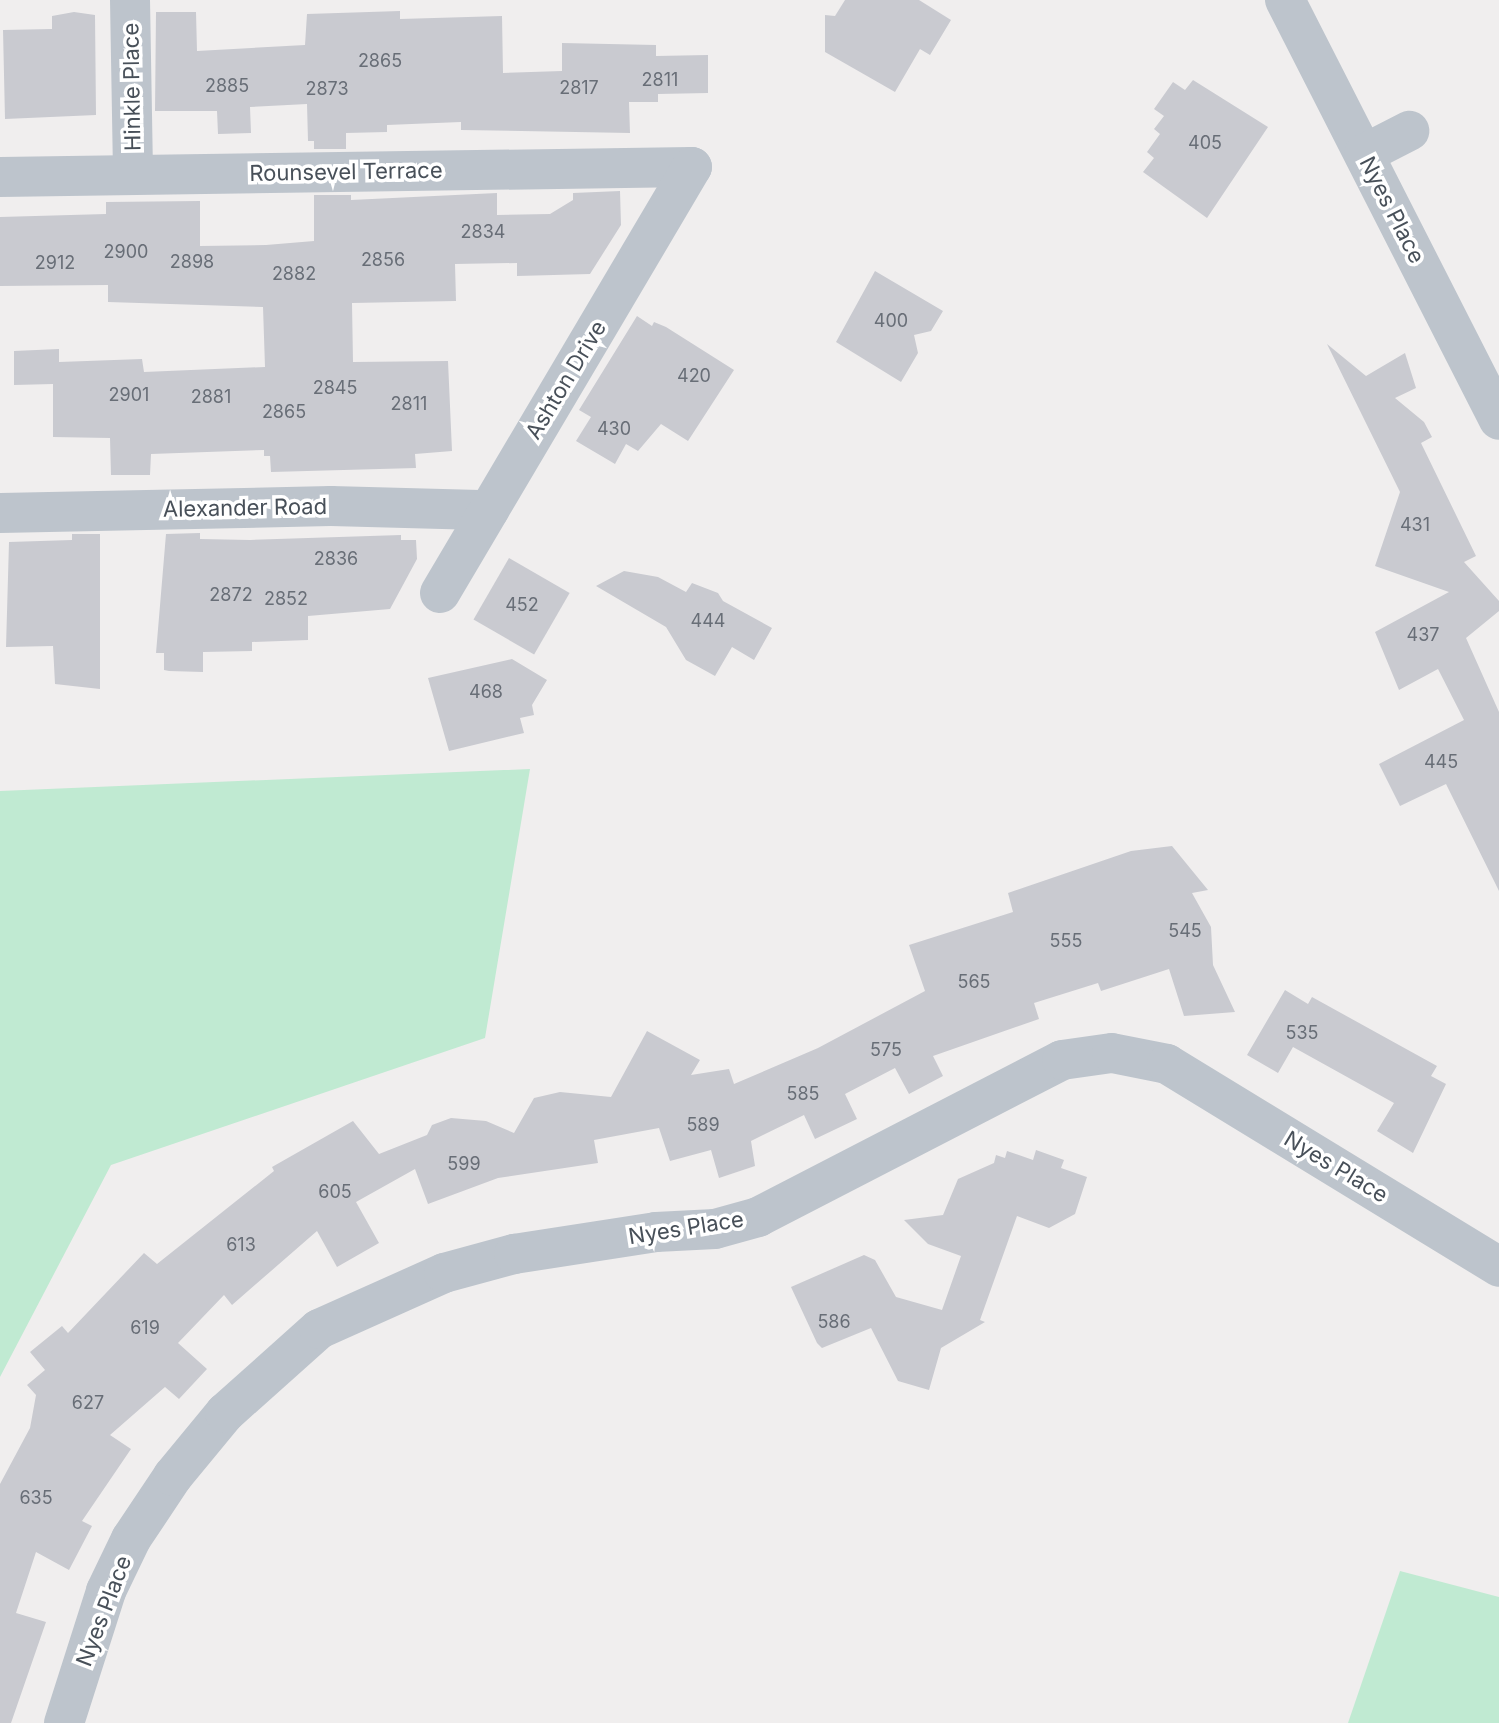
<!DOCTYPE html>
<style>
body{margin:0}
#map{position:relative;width:1499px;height:1723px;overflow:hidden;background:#f0eeee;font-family:Inter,sans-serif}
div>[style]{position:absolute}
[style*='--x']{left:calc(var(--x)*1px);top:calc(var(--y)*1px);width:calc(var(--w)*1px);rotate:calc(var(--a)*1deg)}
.green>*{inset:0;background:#c0ead2}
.building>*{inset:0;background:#c9cad0;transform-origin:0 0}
.minor>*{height:40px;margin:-20px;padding:0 20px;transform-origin:20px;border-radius:20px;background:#bdc4cc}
span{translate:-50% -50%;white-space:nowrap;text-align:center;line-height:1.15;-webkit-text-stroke:7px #fff;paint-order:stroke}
.number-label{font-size:18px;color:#686e77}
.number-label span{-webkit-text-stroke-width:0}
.street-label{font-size:22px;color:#485059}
</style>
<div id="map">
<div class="green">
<div style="clip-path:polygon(530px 769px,485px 1038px,111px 1165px,0 1377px,0 791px)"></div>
<div style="clip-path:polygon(1400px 1571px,1499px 1597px,1499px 1723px,1348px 1723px)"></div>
</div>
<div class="building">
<div style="clip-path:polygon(845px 0,919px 0,951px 20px,930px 55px,920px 49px,895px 92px,825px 52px,825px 15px,835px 16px)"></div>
<div style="clip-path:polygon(400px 11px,400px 19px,502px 16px,503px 73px,562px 71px,562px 43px,656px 45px,656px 56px,708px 55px,708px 93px,658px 94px,658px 102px,629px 102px,630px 133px,461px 130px,461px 122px,387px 125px,387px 132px,346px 133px,346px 149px,314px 149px,314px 141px,308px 141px,307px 104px,250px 107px,251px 133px,218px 134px,217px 111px,155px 111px,156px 12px,196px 12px,197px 51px,305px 45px,307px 14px)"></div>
<div style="clip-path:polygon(74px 12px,95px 15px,96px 115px,5px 119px,3px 30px,52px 29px,52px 16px)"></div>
<div style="clip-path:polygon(1193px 80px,1268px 127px,1207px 218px,1143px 172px,1154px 158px,1147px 152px,1160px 134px,1154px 129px,1164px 116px,1154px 109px,1173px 82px,1185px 90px)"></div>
<div style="clip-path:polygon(620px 191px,621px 225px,590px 274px,517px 276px,517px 263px,455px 264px,456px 301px,352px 303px,353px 362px,448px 361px,452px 451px,415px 454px,416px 468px,271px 472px,270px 456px,264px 456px,264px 450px,151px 454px,150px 475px,111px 475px,110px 438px,53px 437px,53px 384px,14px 385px,14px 351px,59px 349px,59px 362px,142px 359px,144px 372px,265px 367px,263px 307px,108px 302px,108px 285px,0 286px,0 217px,106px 214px,106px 202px,200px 201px,200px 246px,266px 245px,314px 241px,314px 195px,351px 195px,351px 200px,497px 193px,497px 215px,550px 214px,573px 200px,573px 193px)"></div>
<div style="clip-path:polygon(875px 271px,943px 311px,931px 331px,914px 335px,918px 353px,901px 382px,836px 342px)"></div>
<div style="clip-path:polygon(637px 316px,652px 326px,654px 322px,666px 327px,734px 370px,688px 441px,661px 424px,638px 451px,626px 444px,615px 464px,576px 441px,591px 417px,579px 410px)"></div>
<div style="clip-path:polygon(1327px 344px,1366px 376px,1405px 353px,1416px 388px,1395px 398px,1424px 422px,1432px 437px,1421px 443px,1476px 556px,1464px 562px,1499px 601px,1499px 611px,1466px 638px,1499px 712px,1499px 891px,1446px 784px,1400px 806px,1379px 764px,1464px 720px,1438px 669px,1399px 690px,1375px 632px,1449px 592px,1375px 566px,1400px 492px)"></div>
<div style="clip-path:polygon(200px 533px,200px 539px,250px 540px,401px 535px,401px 540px,416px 540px,417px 559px,390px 609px,308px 616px,308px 640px,252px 642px,252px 651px,203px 652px,203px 672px,169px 671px,164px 670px,164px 653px,156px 653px,166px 534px)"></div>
<div style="clip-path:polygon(72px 534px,100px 534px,100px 689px,55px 684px,53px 646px,6px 647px,9px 542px,72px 540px)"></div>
<div style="left:509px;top:558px;width:70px;height:71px;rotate:30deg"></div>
<div style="clip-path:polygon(624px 571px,658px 577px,686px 592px,692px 583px,718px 593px,723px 601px,772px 628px,754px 660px,732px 647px,715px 676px,686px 660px,666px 627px,596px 586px)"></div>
<div style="clip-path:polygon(512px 659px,547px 680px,532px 705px,534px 715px,520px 718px,524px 733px,449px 751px,428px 678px)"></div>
<div style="clip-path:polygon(1172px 846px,1208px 890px,1192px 893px,1211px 927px,1213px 965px,1235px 1012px,1184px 1016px,1169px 969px,1101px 991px,1098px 983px,1034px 1003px,1039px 1019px,933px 1056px,943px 1076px,909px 1094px,895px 1068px,845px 1094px,857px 1119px,815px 1139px,804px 1115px,751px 1141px,755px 1166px,719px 1178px,711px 1150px,670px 1161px,659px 1128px,594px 1140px,598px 1163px,498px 1178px,428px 1204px,415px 1169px,356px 1202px,379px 1243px,337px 1267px,317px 1231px,232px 1305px,224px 1295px,178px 1343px,207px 1369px,179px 1399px,165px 1387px,110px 1435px,131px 1449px,82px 1521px,92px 1526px,69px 1570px,36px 1552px,16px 1613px,46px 1622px,11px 1723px,0 1723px,0 1484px,30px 1428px,36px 1395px,27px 1385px,45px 1370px,30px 1352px,62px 1326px,68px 1333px,144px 1253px,157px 1264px,274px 1171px,272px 1167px,353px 1121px,379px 1154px,427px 1135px,432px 1125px,451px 1118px,486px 1121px,514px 1133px,534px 1098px,560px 1092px,611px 1097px,647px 1031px,700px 1060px,691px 1075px,729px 1069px,734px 1084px,818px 1048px,925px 991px,909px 945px,1013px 912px,1008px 893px,1131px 851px)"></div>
<div style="clip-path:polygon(1285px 990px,1308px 1004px,1312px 997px,1437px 1066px,1431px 1076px,1446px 1084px,1413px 1153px,1377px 1131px,1394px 1103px,1293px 1047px,1278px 1073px,1247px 1055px)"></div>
<div style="clip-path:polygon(1036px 1150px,1064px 1160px,1061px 1168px,1087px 1177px,1075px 1214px,1049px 1228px,1017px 1216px,980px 1320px,985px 1322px,941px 1348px,929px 1390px,898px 1381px,871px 1328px,822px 1348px,817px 1343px,791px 1287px,864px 1255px,875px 1260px,896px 1297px,942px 1310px,961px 1256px,928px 1244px,904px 1220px,943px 1215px,958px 1179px,994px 1163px,996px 1155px,1005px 1158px,1007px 1151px,1033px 1160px)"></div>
</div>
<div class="minor">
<div style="--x:130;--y:0;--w:175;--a:89"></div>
<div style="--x:1285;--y:0;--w:471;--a:63"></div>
<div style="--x:1364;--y:154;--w:51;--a:-27.1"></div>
<div style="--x:0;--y:177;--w:692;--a:-0.83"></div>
<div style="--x:0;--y:513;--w:331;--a:-1.2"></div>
<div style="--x:331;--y:506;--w:158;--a:1.5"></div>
<div style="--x:440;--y:593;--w:495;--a:-59.4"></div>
<div style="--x:64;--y:1723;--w:139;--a:-72.3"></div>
<div style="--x:106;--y:1591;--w:58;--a:-64.3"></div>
<div style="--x:131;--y:1539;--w:76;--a:-56.3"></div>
<div style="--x:173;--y:1476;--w:82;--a:-50.5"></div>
<div style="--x:225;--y:1413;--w:126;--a:-41.8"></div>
<div style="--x:319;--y:1329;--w:137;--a:-24.1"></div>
<div style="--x:444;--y:1273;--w:73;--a:-15.2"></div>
<div style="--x:514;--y:1254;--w:144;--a:-8.8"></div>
<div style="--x:656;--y:1232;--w:59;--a:-2.9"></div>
<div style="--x:715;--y:1229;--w:45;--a:-15.6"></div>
<div style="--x:758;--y:1217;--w:342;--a:-27.3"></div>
<div style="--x:1062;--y:1060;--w:50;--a:-8"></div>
<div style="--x:1112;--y:1053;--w:56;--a:11.3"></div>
<div style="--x:1167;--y:1064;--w:389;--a:31.4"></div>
</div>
<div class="number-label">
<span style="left:380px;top:61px">2865</span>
<span style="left:660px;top:80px">2811</span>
<span style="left:227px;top:86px">2885</span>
<span style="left:579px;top:88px">2817</span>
<span style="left:327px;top:89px">2873</span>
<span style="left:1205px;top:143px">405</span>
<span style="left:483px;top:232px">2834</span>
<span style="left:126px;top:252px">2900</span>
<span style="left:383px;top:260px">2856</span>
<span style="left:192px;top:262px">2898</span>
<span style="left:55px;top:263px">2912</span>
<span style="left:294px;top:274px">2882</span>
<span style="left:891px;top:321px">400</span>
<span style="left:694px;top:376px">420</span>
<span style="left:335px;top:388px">2845</span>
<span style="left:129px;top:395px">2901</span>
<span style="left:211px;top:397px">2881</span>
<span style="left:409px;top:404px">2811</span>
<span style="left:284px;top:412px">2865</span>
<span style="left:614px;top:429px">430</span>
<span style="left:1415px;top:525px">431</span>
<span style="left:336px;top:559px">2836</span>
<span style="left:231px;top:595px">2872</span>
<span style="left:286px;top:599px">2852</span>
<span style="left:522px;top:605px">452</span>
<span style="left:708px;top:621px">444</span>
<span style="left:1423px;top:635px">437</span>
<span style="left:486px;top:692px">468</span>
<span style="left:1441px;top:762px">445</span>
<span style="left:1185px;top:931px">545</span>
<span style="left:1066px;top:941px">555</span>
<span style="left:974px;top:982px">565</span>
<span style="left:1302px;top:1033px">535</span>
<span style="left:886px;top:1050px">575</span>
<span style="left:803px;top:1094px">585</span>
<span style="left:703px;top:1125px">589</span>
<span style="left:464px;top:1164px">599</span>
<span style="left:335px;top:1192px">605</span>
<span style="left:241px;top:1245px">613</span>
<span style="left:834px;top:1322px">586</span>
<span style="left:145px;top:1328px">619</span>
<span style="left:88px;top:1403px">627</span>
<span style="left:36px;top:1498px">635</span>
</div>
<div class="street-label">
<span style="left:132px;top:87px;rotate:-91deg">Hinkle Place</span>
<span style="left:346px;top:172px;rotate:-1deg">Rounsevel Terrace</span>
<span style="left:1392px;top:210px;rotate:63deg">Nyes Place</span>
<span style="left:566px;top:380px;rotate:-59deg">Ashton Drive</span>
<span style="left:245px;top:508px;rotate:-1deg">Alexander Road</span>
<span style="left:1336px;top:1167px;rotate:31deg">Nyes Place</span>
<span style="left:686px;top:1228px;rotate:-9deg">Nyes Place</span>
<span style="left:104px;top:1611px;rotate:-69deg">Nyes Place</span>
</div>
</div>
